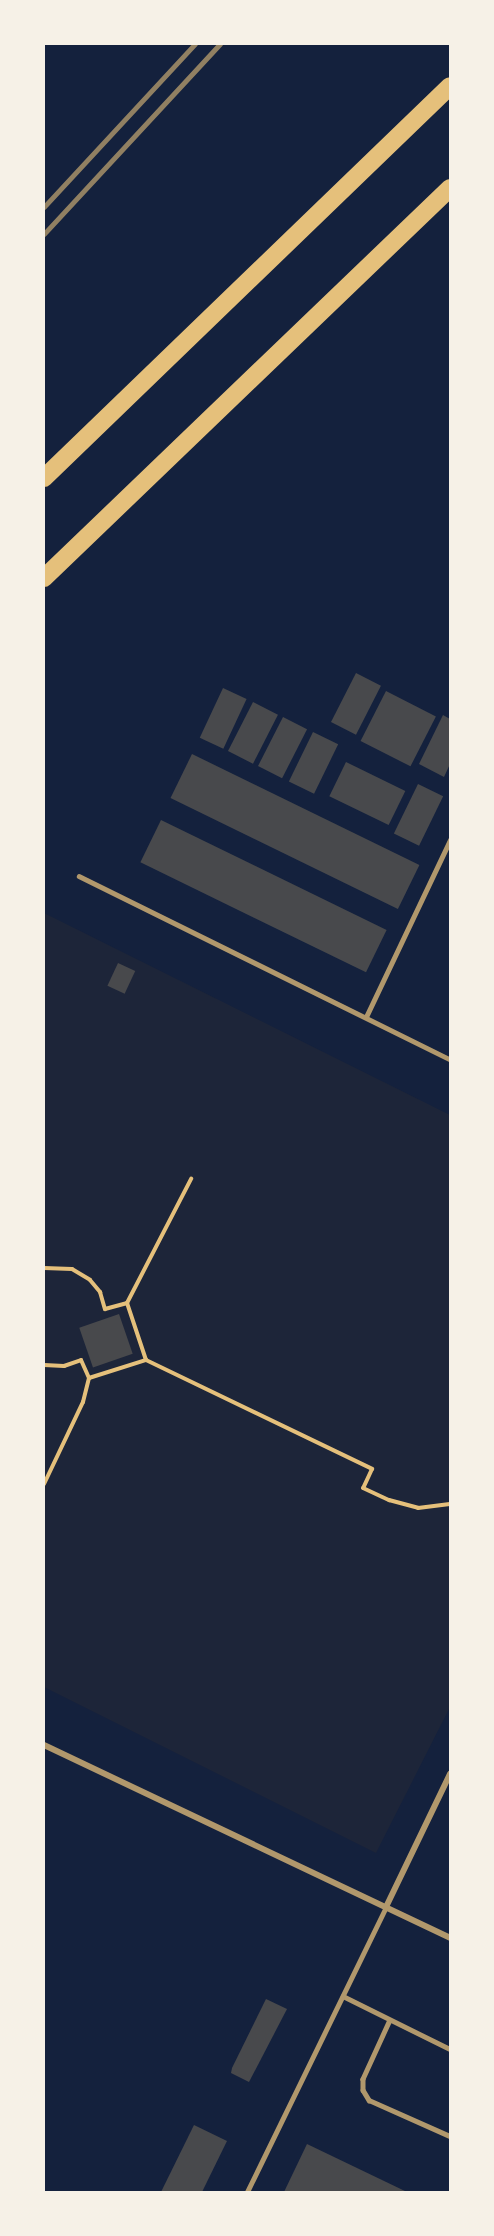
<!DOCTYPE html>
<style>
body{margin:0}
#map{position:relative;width:494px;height:2236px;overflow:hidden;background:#14213d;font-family:"Times New Roman",serif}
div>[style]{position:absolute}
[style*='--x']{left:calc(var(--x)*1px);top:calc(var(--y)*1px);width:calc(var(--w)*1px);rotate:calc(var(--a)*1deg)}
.green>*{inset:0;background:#1d2539}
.building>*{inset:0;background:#48494c;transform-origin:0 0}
.path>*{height:4px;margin:-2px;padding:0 2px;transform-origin:2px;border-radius:2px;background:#e5c07b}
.service>*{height:4.5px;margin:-2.25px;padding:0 2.25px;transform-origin:2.25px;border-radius:2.25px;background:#b1986c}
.minor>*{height:6px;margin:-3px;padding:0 3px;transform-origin:3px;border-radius:3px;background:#b1986c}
.motorway>*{height:18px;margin:-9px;padding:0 9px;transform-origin:9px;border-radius:9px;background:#e5c07b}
.rail>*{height:4.5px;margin:-2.25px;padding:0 2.25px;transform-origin:2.25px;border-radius:2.25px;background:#918062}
span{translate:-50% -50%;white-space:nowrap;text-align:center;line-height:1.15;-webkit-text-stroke:4.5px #f6f1e7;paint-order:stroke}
.frame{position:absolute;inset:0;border:45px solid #f6f1e7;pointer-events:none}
</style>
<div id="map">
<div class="green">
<div style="clip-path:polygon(44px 913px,450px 1115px,450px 1707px,376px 1853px,44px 1687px)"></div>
</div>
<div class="building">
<div style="left:356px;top:673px;width:28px;height:55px;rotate:27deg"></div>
<div style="left:223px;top:688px;width:26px;height:55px;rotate:25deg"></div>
<div style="left:386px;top:691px;width:56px;height:56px;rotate:27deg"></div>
<div style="left:253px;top:702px;width:28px;height:55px;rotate:27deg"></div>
<div style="clip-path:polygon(443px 715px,450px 719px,450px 764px,444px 777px,419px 764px)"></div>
<div style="left:283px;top:717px;width:27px;height:55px;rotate:27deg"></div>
<div style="left:313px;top:732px;width:28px;height:55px;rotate:26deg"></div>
<div style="left:192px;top:754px;width:253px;height:49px;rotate:26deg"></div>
<div style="left:346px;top:762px;width:66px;height:38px;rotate:26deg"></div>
<div style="left:418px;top:784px;width:28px;height:55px;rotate:26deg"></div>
<div style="left:161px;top:820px;width:251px;height:47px;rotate:26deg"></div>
<div style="left:118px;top:963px;width:19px;height:25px;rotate:25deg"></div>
<div style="left:119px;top:1314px;width:42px;height:42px;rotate:71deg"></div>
<div style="clip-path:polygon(266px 1999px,287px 2009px,249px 2082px,231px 2073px,232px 2068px)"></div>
<div style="clip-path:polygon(194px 2125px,227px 2141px,202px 2192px,161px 2192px)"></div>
<div style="clip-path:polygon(307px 2144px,407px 2192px,284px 2192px)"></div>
</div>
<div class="path">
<div style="--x:44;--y:1268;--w:28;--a:2"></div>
<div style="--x:72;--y:1269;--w:21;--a:31"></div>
<div style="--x:90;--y:1280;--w:16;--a:50"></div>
<div style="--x:100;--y:1292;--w:18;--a:74"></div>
<div style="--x:105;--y:1309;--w:23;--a:-15"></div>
<div style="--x:146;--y:1360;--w:251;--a:25.7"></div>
<div style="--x:372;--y:1469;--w:21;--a:115"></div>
<div style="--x:363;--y:1488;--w:29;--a:25"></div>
<div style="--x:389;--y:1500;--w:30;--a:15"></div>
<div style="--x:418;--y:1508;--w:32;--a:-7"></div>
<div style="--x:44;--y:1365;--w:20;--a:3"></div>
<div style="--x:64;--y:1366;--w:18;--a:-19"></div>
<div style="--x:81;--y:1360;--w:20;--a:66"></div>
<div style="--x:44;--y:1484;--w:91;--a:-64.6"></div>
<div style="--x:83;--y:1402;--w:25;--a:-76"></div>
<div style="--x:89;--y:1378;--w:60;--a:-17.5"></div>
<div style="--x:146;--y:1360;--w:60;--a:-108.4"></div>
<div style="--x:127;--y:1303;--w:140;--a:-62.7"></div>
</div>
<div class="service">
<div style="--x:79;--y:876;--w:414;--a:26.3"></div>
<div style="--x:366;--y:1017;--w:196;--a:-64.6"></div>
<div style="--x:343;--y:1996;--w:119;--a:26.4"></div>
<div style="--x:390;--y:2020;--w:65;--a:114.6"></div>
<div style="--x:363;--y:2079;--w:11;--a:90"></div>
<div style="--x:363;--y:2090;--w:12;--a:59"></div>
<div style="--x:369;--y:2100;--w:89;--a:24"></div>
<div style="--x:247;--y:2192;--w:317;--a:-64"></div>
</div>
<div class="minor">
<div style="--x:44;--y:1745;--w:450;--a:25.4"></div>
<div style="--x:386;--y:1907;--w:148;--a:-64.3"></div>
</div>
<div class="motorway">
<div style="--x:44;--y:478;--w:564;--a:-43.99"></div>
<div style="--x:44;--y:578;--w:563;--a:-43.85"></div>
</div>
<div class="rail">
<div style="--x:44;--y:207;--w:222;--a:-47.2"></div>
<div style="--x:44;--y:234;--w:259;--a:-47.2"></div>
</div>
<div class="frame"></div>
</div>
